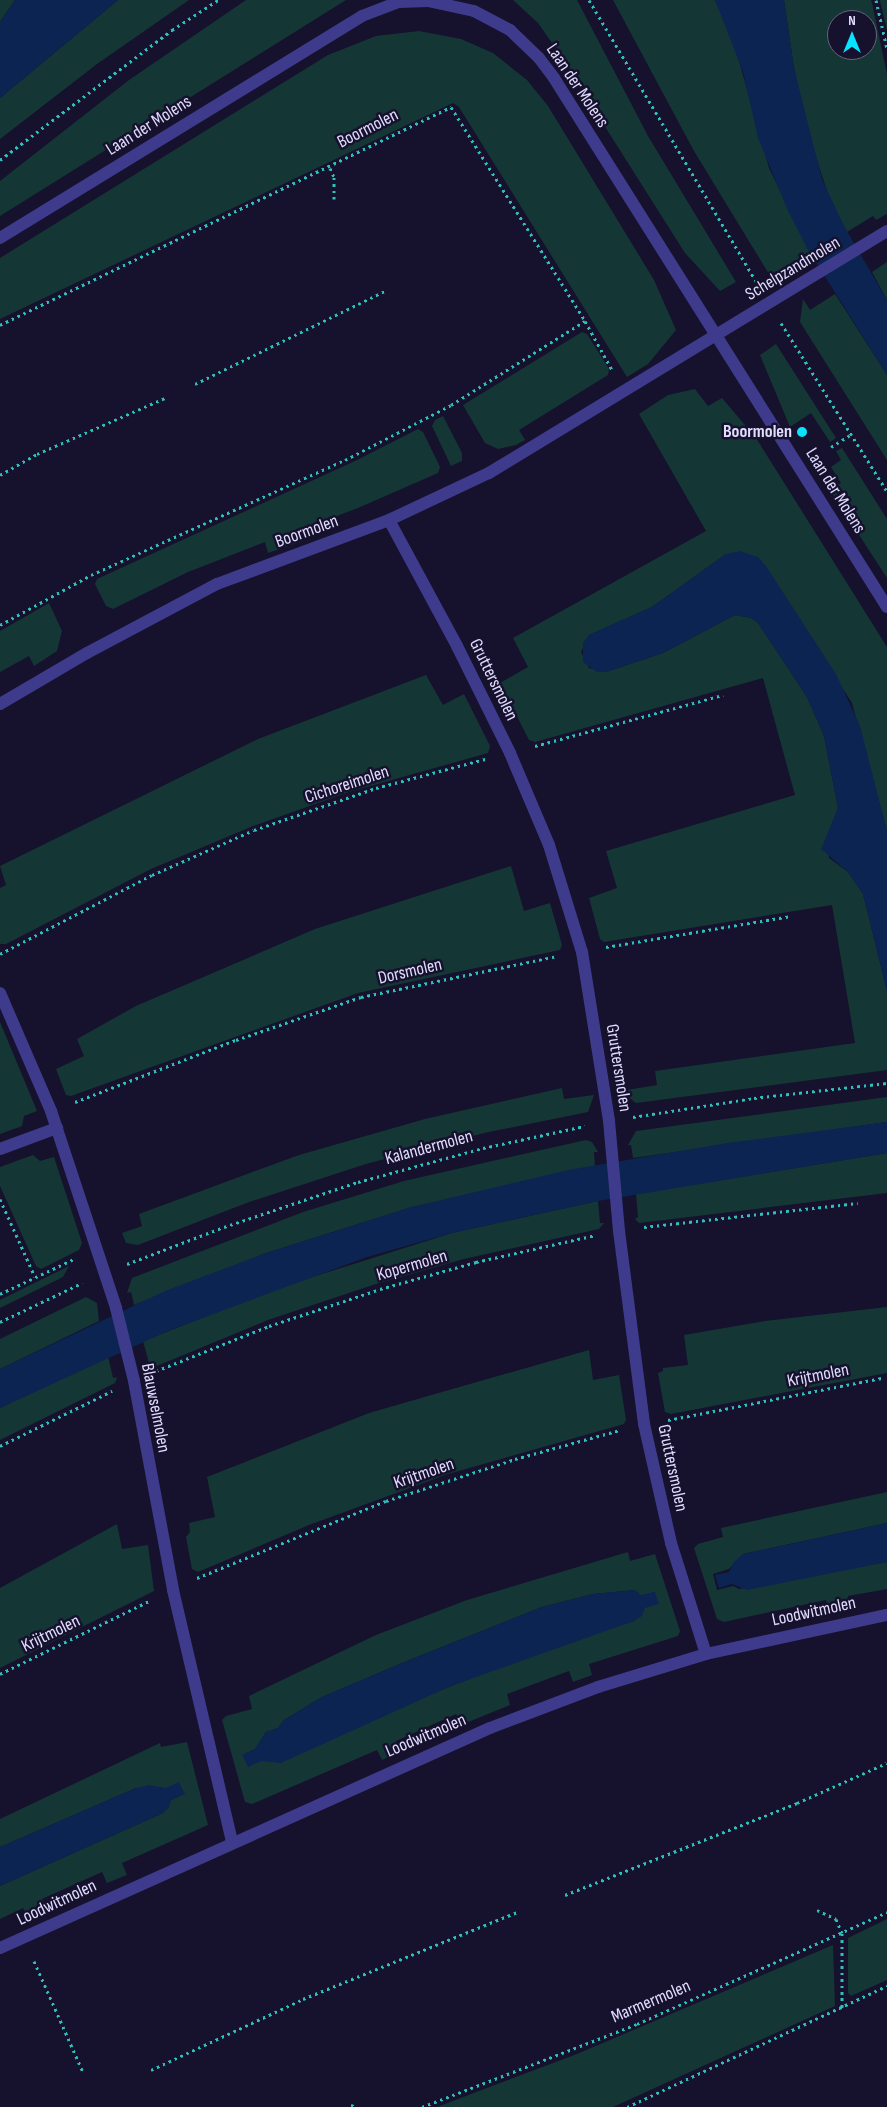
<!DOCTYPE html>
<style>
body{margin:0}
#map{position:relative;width:887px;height:2107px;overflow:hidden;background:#16112d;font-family:"Sofia Sans Condensed",sans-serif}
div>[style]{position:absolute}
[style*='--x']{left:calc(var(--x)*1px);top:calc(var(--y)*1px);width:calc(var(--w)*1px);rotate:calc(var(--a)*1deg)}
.green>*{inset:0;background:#143736}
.water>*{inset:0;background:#0c2451}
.path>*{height:3px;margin-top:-1.5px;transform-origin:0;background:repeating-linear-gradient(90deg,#2ec1ba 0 2.5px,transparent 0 6.5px)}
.minor>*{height:12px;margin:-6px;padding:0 6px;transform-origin:6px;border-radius:6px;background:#3f3b8c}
.dots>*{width:14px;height:14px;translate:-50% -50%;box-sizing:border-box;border:2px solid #16112d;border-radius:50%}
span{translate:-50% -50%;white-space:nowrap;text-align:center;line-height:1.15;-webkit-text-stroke:5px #16112d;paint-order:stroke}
.street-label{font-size:18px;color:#e1ddff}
.poi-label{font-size:18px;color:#e1ddff;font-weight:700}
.right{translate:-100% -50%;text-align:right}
.north{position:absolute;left:827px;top:10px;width:50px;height:50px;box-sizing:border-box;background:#16112d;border:1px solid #676381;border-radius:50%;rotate:0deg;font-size:14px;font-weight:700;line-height:20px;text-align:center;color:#e1ddff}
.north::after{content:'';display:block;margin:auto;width:18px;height:22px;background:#09e3ff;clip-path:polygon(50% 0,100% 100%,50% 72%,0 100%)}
</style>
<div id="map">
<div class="green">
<div style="clip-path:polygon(0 0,15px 0,0 22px)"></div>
<div style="clip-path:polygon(118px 0,189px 0,97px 64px,0 139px,0 98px)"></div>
<div style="clip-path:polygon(246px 0,346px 0,0 216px,0 181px,129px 80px)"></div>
<div style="clip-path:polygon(513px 0,577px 0,648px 136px,736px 282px,720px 291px,685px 253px,552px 43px,538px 23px)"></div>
<div style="clip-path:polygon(613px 0,715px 0,734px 43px,769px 168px,811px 255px,786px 271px,787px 276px,769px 274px,694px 151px)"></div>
<div style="clip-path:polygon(evenodd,784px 0,871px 0,872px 3px,887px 74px,887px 214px,876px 220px,873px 216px,847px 232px,829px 197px,811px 142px,794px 68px,784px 0,837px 20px,867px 20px,867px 50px,837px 50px,837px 20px)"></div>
<div style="clip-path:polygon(880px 0,887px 0,887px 30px,880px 1px)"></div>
<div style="clip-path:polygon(419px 31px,461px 39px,493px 53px,527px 80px,548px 106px,654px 280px,676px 330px,648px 364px,627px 377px,459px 107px,453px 103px,0 319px,0 258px,328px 55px,376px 36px)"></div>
<div style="clip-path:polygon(887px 262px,887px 300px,872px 272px)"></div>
<div style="clip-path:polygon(835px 294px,887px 375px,887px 460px,800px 322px,803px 299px,810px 310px)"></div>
<div style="clip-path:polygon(582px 332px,587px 334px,609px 369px,608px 375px,519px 430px,525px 440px,516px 445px,498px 449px,485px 443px,463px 405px)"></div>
<div style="clip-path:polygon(776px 344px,836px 438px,830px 442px,811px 413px,790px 427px,760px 355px)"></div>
<div style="clip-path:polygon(695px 389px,708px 406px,722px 398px,756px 438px,887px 647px,887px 831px,852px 703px,758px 557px,726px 554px,652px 607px,589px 635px,581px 652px,589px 668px,606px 672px,663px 653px,735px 615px,751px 618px,758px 623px,807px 697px,824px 736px,838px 808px,827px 836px,829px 858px,848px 872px,863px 894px,887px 991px,887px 1070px,636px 1103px,627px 1096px,627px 1090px,657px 1085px,655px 1071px,855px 1043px,832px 905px,604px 942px,600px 939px,589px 898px,617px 888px,606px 851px,795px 795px,763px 678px,535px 742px,529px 740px,500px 683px,528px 667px,513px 638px,706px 531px,639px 414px,668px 395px)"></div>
<div style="clip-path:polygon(443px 416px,462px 453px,462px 461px,451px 466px,432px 426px,435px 420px)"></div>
<div style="clip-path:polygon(418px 429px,423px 432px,440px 467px,438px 473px,358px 508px,300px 530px,303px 541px,268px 553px,265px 542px,188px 572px,113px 609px,106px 606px,95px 584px,97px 579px,355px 461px)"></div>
<div style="clip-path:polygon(842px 448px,887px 519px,887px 578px,830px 490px,841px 483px,831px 467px,841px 460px,836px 451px)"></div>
<div style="clip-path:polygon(49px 603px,62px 631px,57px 651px,34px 666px,29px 656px,0 672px,0 631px)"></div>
<div style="clip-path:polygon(426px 675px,443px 705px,464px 694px,490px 746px,488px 753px,349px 792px,253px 826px,151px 869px,6px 944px,0 944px,0 888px,6px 885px,0 866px,258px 739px)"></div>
<div style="clip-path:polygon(511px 866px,524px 911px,550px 903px,562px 945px,560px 950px,358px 993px,71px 1096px,66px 1095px,56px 1069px,84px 1056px,77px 1039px,136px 1006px,315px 929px)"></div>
<div style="clip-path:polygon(0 1022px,37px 1111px,24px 1116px,22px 1126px,0 1134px)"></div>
<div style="clip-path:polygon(562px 1088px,564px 1099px,594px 1095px,588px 1112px,484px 1133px,366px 1164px,249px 1202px,138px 1245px,126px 1243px,122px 1233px,142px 1226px,139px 1214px,299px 1155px,425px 1119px)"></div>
<div style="clip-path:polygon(887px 1097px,887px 1122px,633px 1158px,631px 1145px,628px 1145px,636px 1131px)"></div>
<div style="clip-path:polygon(586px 1140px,592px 1142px,598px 1152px,594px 1152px,595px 1166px,412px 1207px,266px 1253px,134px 1305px,131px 1292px,127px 1293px,132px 1278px,303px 1212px,404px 1181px)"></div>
<div style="clip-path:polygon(887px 1153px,887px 1193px,639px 1223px,635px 1219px,638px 1217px,636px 1194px)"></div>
<div style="clip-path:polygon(33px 1155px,40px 1161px,54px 1157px,82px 1243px,79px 1250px,41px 1269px,36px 1266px,0 1186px,0 1167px)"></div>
<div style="clip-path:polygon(598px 1201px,600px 1223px,604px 1223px,599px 1229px,464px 1259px,376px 1284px,268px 1320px,152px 1368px,146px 1365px,149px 1363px,143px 1341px,287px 1285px,452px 1233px)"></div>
<div style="clip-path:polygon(69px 1266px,63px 1277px,0 1308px,0 1300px)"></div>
<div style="clip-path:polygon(86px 1297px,97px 1303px,99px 1321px,0 1369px,0 1339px)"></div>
<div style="clip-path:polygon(887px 1307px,887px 1373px,671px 1414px,665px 1412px,658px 1373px,663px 1371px,663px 1368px,688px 1365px,684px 1335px,765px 1321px)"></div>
<div style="clip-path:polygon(589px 1350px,593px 1380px,619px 1375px,626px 1420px,624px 1424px,448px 1474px,309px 1525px,198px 1572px,192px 1569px,186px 1537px,190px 1532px,189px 1523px,215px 1517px,207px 1477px,369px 1413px)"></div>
<div style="clip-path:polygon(108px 1356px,113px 1378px,117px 1377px,115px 1383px,0 1440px,0 1408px)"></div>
<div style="clip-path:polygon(887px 1492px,887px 1523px,743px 1554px,729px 1569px,713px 1574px,717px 1590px,733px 1586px,739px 1589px,887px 1562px,887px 1589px,848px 1596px,849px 1607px,829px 1612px,826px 1600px,724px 1622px,717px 1619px,694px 1548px,698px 1544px,723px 1537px,721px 1528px)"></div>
<div style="clip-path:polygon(117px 1524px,122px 1549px,148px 1545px,154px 1591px,0 1668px,0 1588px)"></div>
<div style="clip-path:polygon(evenodd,628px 1552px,630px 1561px,655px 1554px,680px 1631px,678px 1636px,589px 1664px,592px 1675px,573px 1682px,569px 1671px,507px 1694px,510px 1705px,461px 1725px,456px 1714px,396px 1741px,400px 1752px,382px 1760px,377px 1750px,252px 1804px,245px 1802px,222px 1720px,226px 1716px,252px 1709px,249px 1696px,376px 1635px,467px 1600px,628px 1552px,635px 1590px,641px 1596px,655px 1592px,634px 1621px,528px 1656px,261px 1761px,243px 1755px,255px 1749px,266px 1732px,278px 1728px,284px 1720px,322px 1697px,402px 1663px,542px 1607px,593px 1594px,635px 1590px)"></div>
<div style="clip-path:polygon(187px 1742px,208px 1825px,122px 1863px,127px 1875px,107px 1883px,102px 1872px,42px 1899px,47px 1910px,28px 1919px,23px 1908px,0 1919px,0 1886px,163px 1813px,171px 1800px,184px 1794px,166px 1788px,136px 1788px,0 1847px,0 1819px,160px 1743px,161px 1747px)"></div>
<div style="clip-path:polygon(887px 1919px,887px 1980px,851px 1996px,848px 1993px,848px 1938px)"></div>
<div style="clip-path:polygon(833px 1945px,835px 2006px,613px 2107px,437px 2107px,577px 2054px)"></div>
</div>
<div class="water">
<div style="clip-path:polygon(15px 0,118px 0,0 98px,0 22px)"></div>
<div style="clip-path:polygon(715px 0,784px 0,794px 68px,822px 179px,844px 226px,887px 300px,887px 375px,807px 248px,788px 211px,758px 138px,743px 72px)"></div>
<div style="clip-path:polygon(740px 551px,758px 557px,766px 566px,836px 674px,860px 726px,887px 831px,887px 991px,863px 894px,848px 872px,821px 849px,838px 808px,824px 736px,807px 697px,758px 623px,751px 618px,735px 615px,663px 653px,606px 672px,597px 672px,583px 662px,583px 643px,589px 635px,652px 607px,726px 554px)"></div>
<div style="clip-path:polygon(887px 1122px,887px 1153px,598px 1201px,452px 1233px,367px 1257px,170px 1330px,0 1408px,0 1369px,165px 1291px,266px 1253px,412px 1207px,568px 1170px,727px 1143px)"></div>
<div style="clip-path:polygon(887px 1523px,887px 1562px,747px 1590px,732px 1584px,719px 1588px,715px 1575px,729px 1572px,734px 1562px,743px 1554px)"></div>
<div style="clip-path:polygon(635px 1590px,641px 1595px,655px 1592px,659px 1604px,645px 1608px,642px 1616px,634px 1621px,451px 1686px,281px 1763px,261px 1761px,248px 1767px,242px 1755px,255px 1749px,266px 1732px,278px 1728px,284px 1720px,322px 1697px,402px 1663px,542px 1607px,593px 1594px)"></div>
<div style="clip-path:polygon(179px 1782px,185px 1794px,171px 1800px,169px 1808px,163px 1813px,0 1886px,0 1847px,136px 1788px,149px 1785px,166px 1788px)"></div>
</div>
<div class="path">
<div style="--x:589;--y:0;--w:327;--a:59.3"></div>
<div style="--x:876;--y:0;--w:50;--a:77.3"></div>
<div style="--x:0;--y:160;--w:216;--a:-37.1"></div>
<div style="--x:172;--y:30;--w:55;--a:-33.1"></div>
<div style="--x:330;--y:168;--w:10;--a:66"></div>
<div style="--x:334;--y:177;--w:22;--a:90"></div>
<div style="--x:781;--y:323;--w:199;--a:57.8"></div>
<div style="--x:0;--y:325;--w:501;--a:-25.8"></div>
<div style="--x:451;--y:107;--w:252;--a:57.9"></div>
<div style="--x:585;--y:321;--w:56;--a:61.1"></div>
<div style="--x:195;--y:384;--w:212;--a:-26.1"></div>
<div style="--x:831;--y:447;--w:25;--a:-32"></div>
<div style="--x:0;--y:475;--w:43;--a:-29.6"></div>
<div style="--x:37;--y:454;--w:140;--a:-23.6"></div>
<div style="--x:0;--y:625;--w:104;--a:-28.8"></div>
<div style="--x:91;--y:575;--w:279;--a:-24.4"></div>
<div style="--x:345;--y:460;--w:119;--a:-27.4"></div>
<div style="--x:451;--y:405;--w:158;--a:-32.1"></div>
<div style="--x:535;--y:746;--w:195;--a:-15.2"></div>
<div style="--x:606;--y:947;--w:188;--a:-9.5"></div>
<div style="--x:0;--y:954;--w:171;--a:-27.5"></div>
<div style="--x:152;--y:875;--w:111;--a:-23.8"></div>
<div style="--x:254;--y:830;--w:129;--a:-19"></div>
<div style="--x:376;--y:788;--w:113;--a:-14.9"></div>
<div style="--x:75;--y:1102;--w:173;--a:-21.1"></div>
<div style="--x:236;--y:1040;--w:132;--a:-19"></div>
<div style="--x:361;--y:997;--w:201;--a:-11.8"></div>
<div style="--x:633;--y:1117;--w:122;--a:-8.9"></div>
<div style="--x:754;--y:1098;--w:134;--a:-6.4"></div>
<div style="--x:0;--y:1199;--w:85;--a:65.8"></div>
<div style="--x:644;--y:1227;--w:215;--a:-6.4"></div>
<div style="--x:127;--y:1264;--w:104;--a:-20.9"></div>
<div style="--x:224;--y:1227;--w:141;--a:-18.6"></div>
<div style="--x:358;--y:1182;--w:130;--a:-15.2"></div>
<div style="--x:483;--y:1148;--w:104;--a:-12.2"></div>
<div style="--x:0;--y:1294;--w:82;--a:-25.3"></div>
<div style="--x:0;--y:1322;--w:91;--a:-25.4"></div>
<div style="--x:156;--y:1371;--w:122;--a:-21.7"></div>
<div style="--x:269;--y:1326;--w:117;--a:-18.4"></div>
<div style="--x:380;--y:1289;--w:100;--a:-15.7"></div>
<div style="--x:476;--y:1262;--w:123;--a:-12.7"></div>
<div style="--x:668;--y:1420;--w:219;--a:-11.1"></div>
<div style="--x:0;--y:1446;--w:125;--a:-26.2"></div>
<div style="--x:197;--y:1578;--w:204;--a:-22.2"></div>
<div style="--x:386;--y:1501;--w:136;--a:-18"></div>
<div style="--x:515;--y:1459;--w:109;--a:-15.4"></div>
<div style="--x:0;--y:1674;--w:168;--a:-26.1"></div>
<div style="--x:565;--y:1895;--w:250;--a:-21.6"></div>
<div style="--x:797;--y:1803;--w:98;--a:-24"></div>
<div style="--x:817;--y:1910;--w:21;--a:25"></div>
<div style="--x:836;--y:1919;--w:15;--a:67"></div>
<div style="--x:842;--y:1933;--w:75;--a:90"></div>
<div style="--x:34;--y:1961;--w:121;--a:66.2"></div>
<div style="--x:151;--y:2070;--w:168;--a:-25"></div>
<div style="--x:303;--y:1999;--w:231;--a:-22.1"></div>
<div style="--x:351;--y:2105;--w:6;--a:18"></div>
<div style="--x:422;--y:2107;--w:230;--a:-21.1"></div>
<div style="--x:637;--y:2024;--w:274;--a:-24.1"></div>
<div style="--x:627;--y:2107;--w:287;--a:-25"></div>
</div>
<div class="minor">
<div style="--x:0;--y:238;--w:425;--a:-31.5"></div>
<div style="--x:362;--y:16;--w:40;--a:-21"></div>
<div style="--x:399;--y:2;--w:29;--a:-2"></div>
<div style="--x:428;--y:1;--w:47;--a:12.3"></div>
<div style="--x:474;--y:11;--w:41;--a:27.8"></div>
<div style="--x:510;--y:30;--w:40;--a:44"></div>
<div style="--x:539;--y:58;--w:25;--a:53"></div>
<div style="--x:554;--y:78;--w:625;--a:57.81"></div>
<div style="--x:389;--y:520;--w:143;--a:61.6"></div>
<div style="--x:457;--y:646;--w:119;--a:63.6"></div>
<div style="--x:510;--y:753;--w:100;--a:67"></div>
<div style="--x:549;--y:845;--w:112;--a:72.9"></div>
<div style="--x:582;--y:952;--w:171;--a:80.9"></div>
<div style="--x:609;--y:1121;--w:110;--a:84.8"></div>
<div style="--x:619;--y:1231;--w:195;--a:82.6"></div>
<div style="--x:644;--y:1424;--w:122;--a:77.2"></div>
<div style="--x:671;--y:1543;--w:116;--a:72.5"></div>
<div style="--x:0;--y:704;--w:101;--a:-30.4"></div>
<div style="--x:87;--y:653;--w:147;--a:-28"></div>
<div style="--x:217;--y:584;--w:184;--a:-20.4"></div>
<div style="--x:389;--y:520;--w:110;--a:-25.2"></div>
<div style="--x:489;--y:473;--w:466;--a:-31.3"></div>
<div style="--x:0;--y:993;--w:129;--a:66.6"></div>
<div style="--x:51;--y:1111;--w:207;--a:71.7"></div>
<div style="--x:116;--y:1308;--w:75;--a:76.1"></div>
<div style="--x:134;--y:1381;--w:213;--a:79.4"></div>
<div style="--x:173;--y:1590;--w:259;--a:76.8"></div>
<div style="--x:0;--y:1149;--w:61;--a:-20.2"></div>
<div style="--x:0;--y:1948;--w:537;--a:-24.18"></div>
<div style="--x:490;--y:1728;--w:116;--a:-20.8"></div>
<div style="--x:598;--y:1687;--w:113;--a:-17"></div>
<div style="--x:706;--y:1654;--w:185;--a:-12.2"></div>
</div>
<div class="dots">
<div style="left:802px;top:432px;background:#09e3ff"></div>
</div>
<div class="street-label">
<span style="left:577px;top:86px;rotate:56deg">Laan der Molens</span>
<span style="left:149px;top:126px;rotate:-32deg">Laan der Molens</span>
<span style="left:368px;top:129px;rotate:-27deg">Boormolen</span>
<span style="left:793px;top:269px;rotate:-31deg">Schelpzandmolen</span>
<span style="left:835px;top:491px;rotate:58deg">Laan der Molens</span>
<span style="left:307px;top:532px;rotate:-20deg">Boormolen</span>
<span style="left:493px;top:680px;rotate:64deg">Gruttersmolen</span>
<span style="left:347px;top:785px;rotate:-18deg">Cichoreimolen</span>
<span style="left:410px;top:972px;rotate:-13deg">Dorsmolen</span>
<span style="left:618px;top:1068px;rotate:81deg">Gruttersmolen</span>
<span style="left:429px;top:1148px;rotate:-15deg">Kalandermolen</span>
<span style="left:412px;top:1266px;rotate:-16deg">Kopermolen</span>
<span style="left:818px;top:1376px;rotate:-11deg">Krijtmolen</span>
<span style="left:155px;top:1408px;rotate:79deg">Blauwselmolen</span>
<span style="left:672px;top:1468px;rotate:78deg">Gruttersmolen</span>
<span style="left:424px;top:1474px;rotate:-19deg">Krijtmolen</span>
<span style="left:814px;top:1612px;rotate:-12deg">Loodwitmolen</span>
<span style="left:51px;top:1634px;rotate:-26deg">Krijtmolen</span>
<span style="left:426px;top:1736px;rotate:-23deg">Loodwitmolen</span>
<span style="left:57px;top:1903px;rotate:-25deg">Loodwitmolen</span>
<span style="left:651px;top:2002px;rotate:-23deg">Marmermolen</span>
</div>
<div class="poi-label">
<span class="right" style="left:792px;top:432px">Boormolen</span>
</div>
<div class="north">N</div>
</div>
